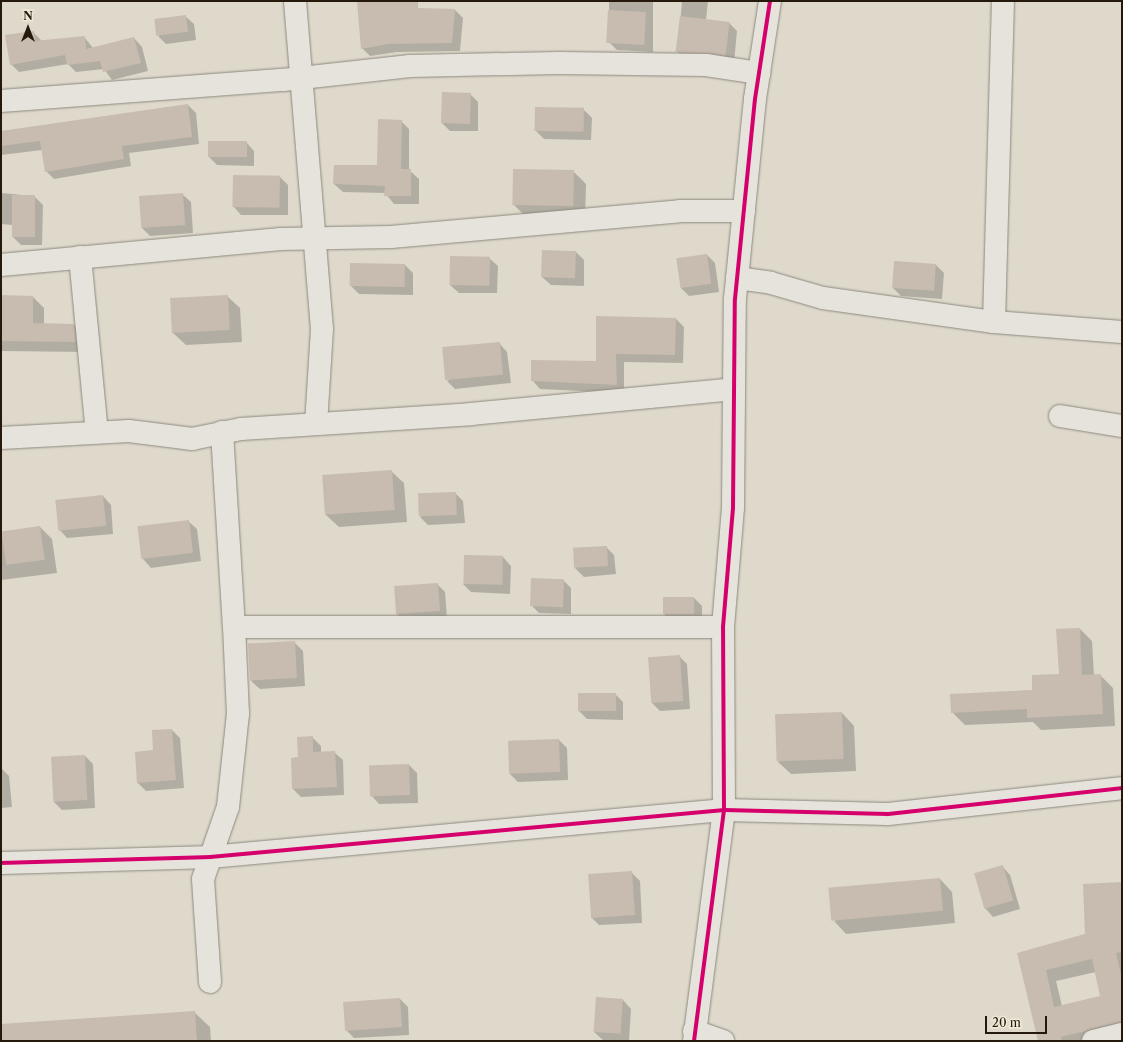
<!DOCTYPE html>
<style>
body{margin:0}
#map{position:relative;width:1123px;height:1042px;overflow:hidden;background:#ded9cb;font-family:"Libre Caslon Text",serif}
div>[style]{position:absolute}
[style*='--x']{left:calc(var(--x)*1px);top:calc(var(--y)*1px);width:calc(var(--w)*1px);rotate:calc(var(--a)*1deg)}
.shadow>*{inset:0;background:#0003}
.building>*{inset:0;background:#c8bbaf;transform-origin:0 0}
.roads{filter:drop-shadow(0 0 1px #8d897f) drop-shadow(0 0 1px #8d897f)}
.minor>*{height:22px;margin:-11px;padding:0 11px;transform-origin:11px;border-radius:11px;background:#e6e3dc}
.cycleway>*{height:4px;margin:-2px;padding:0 2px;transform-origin:2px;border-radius:2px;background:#d6006c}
span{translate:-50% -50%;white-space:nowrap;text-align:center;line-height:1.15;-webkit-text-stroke:3px #efe9d8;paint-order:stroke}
.frame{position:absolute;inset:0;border:2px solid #24190a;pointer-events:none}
.north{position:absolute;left:8px;top:8px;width:40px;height:40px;-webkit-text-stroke:3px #efe9d8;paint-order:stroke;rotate:0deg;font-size:11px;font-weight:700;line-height:16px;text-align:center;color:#24190a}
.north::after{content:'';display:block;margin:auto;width:14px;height:18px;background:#24190a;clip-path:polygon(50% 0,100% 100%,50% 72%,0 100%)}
.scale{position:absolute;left:985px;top:1016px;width:62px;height:18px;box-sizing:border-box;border:2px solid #24190a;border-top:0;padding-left:5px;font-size:12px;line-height:14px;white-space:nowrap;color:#24190a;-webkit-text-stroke:3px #efe9d8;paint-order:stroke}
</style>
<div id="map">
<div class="shadow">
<div style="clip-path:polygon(609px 1px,653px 1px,653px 52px,617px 50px,609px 42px)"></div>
<div style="clip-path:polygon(682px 1px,708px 1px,706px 20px,729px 23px,737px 31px,734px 63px,686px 60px,678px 52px)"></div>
<div style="clip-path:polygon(455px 10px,463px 18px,460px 51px,397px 52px,370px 56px,362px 48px)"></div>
<div style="clip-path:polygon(185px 16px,194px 24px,196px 40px,166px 44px,158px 36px)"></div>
<div style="clip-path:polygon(33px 32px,42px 41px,84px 37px,93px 48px,134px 38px,142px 47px,148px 71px,112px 80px,104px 69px,76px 72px,68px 64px,19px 72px,11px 64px)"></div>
<div style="clip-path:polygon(470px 94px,478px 102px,478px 131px,450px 131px,442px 123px)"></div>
<div style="clip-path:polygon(188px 105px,196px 113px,199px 144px,129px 153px,131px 166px,54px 179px,46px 171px,42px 150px,1px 155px,1px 133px)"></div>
<div style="clip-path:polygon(536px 108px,583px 109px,592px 118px,591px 140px,544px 139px,536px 131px)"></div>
<div style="clip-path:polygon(401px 121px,409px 129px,409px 170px,419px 179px,419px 204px,394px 204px,385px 193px,343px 192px,334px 184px,378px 166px)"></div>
<div style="clip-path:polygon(246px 142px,254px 151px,254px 166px,217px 165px,209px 157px)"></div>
<div style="clip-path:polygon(514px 170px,573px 171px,586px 184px,585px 219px,526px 217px,514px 205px)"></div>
<div style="clip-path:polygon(234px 176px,280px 177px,288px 185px,288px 215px,241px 215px,233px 206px)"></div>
<div style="clip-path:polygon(1px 193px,34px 196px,43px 205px,42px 245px,21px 245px,13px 237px,13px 225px,1px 224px)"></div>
<div style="clip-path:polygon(182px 194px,191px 202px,193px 233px,150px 236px,142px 228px)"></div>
<div style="clip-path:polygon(543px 251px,576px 252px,584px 260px,584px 286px,551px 285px,542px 277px)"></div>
<div style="clip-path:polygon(707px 255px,715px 263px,719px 292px,689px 296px,681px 288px)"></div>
<div style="clip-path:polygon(489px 258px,498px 266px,497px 293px,459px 293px,450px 285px)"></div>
<div style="clip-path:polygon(895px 262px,936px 265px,944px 273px,942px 299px,901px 296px,893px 288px)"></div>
<div style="clip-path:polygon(351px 264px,405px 265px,413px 273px,413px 295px,359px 294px,351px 286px)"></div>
<div style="clip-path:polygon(1px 296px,33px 297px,44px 308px,44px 325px,74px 325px,85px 336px,86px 352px,1px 351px)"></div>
<div style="clip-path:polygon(227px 296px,240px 308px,242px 342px,186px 345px,173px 333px,171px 300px)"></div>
<div style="clip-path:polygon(597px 317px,676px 319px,684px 327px,683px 363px,624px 362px,624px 393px,540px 389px,532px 380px,597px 362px)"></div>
<div style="clip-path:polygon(499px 343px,507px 352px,511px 383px,455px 389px,447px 381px)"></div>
<div style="clip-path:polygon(391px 471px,404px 483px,407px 522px,339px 527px,326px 515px,323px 477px)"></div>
<div style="clip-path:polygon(455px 493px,463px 501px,465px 523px,428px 525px,420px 517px)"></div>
<div style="clip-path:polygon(103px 496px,111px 505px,113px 534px,67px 538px,59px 529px)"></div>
<div style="clip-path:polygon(188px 521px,197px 529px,201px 561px,151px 568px,143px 559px)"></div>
<div style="clip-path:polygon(40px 527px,52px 539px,57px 573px,1px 580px,1px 532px)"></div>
<div style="clip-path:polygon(606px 547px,614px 555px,616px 574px,584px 577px,575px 568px)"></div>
<div style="clip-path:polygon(503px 557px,511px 566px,510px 594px,471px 592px,463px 584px)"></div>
<div style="clip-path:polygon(563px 580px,571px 588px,571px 614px,539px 613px,531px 605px)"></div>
<div style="clip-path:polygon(437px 584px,445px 592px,447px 619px,405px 622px,397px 614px)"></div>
<div style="clip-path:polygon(664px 598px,694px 598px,702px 606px,702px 622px,672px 622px,664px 614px)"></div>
<div style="clip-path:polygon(1080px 629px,1092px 641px,1094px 676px,1100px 675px,1113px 688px,1115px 726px,1041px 730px,1033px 722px,965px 725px,952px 712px,1033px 691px,1060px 675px)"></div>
<div style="clip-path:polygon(294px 642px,303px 651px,305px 686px,260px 689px,251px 681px)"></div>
<div style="clip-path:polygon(679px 656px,687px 664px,690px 709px,660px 711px,652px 703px)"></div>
<div style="clip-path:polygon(615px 694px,623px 702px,623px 720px,587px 719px,578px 710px)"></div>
<div style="clip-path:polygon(842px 713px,854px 726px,856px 771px,791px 774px,778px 762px)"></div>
<div style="clip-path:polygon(172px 730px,180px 738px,184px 788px,146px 791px,138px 783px,155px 751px)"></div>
<div style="clip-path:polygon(312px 737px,321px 746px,321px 752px,334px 752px,343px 760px,344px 795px,301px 797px,293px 789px)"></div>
<div style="clip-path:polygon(559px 740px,567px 748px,568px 780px,518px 782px,510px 774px)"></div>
<div style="clip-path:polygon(85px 756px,93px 764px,95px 808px,62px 810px,54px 802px)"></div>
<div style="clip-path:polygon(409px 765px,417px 773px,418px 803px,379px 804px,371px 795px)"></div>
<div style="clip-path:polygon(1px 768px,9px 776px,12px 807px,1px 808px)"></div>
<div style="clip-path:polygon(1002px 866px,1010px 875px,1020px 909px,993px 917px,985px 908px)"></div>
<div style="clip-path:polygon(631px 872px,640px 881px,642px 923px,599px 925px,591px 917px)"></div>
<div style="clip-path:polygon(940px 879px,952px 892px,955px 923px,846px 934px,834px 921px)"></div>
<div style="clip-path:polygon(evenodd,1122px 883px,1122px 1035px,1100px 1041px,1039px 1041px,1019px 954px,1086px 934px,1122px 883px,1096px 972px,1102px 997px,1062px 1006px,1056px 981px,1096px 972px)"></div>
<div style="clip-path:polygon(400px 999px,408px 1007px,409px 1035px,354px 1038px,346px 1030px)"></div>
<div style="clip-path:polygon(623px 1000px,631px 1009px,629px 1041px,603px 1040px,594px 1032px)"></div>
<div style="clip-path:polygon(194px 1012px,210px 1027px,211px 1041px,1px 1041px,1px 1025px)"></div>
</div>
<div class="building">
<div style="clip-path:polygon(357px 1px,418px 1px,418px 8px,455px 9px,452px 43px,388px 44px,361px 49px)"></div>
<div style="left:608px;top:10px;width:38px;height:33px;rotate:3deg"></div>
<div style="left:186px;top:15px;width:17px;height:32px;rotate:83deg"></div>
<div style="left:680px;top:16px;width:50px;height:36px;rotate:7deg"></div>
<div style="clip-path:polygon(34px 31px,35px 41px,85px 36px,86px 49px,134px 37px,141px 63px,103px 72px,100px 61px,67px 65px,65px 55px,10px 65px,5px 35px)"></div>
<div style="left:442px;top:92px;width:29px;height:31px;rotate:2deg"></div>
<div style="clip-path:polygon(188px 104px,192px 137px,122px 146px,124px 159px,45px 172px,40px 141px,1px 146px,1px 131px)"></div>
<div style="left:535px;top:107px;width:49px;height:24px;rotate:1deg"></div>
<div style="clip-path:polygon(378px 119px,402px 120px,401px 169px,411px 169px,411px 196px,384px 196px,385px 186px,333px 184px,334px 165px,377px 165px)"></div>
<div style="left:208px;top:141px;width:39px;height:16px"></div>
<div style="left:513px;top:169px;width:61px;height:36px;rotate:1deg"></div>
<div style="left:233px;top:175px;width:47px;height:32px;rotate:1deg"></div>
<div style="left:183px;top:193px;width:32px;height:44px;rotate:86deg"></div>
<div style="left:12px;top:195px;width:23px;height:42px"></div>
<div style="left:542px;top:250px;width:34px;height:27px;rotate:2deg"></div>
<div style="left:707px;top:254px;width:30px;height:31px;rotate:82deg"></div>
<div style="left:450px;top:256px;width:40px;height:29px;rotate:1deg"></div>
<div style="left:894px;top:261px;width:42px;height:27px;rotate:4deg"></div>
<div style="left:350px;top:263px;width:55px;height:23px;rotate:1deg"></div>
<div style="clip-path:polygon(1px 295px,33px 296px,33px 323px,74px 324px,76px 342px,1px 341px)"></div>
<div style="left:228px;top:295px;width:35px;height:58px;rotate:87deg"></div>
<div style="clip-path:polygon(596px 316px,676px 318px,675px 355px,616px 354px,617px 385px,531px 381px,531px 360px,596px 361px)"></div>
<div style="left:500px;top:342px;width:33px;height:58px;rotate:85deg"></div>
<div style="left:392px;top:470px;width:40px;height:70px;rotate:86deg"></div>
<div style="left:456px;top:492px;width:23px;height:38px;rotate:88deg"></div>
<div style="left:103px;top:495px;width:31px;height:48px;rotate:84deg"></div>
<div style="left:189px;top:520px;width:33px;height:52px;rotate:83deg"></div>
<div style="left:40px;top:526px;width:34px;height:39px;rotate:82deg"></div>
<div style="left:607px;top:546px;width:20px;height:34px;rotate:87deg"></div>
<div style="left:464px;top:555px;width:39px;height:29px;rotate:1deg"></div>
<div style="left:531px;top:578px;width:33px;height:28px;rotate:2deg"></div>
<div style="left:438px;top:583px;width:28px;height:44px;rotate:86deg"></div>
<div style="left:663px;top:597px;width:31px;height:17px"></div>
<div style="clip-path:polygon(1080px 628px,1082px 675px,1101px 674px,1103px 714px,1027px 718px,1027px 709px,951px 713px,950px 694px,1032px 690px,1032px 675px,1059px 674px,1056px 629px)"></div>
<div style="left:295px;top:641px;width:37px;height:47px;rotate:87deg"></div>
<div style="left:680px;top:655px;width:46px;height:32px;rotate:86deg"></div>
<div style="left:578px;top:693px;width:38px;height:18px"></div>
<div style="left:842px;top:712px;width:47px;height:67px;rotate:88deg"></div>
<div style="clip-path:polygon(172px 729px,176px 780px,137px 783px,135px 752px,153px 750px,152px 730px)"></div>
<div style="clip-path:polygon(313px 736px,313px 752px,335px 751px,337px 787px,292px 789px,291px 758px,298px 757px,297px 737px)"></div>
<div style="left:559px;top:739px;width:33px;height:51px;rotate:88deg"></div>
<div style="left:85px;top:755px;width:45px;height:34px;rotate:87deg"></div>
<div style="left:409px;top:764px;width:31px;height:40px;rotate:88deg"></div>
<div style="left:1003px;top:865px;width:37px;height:30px;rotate:74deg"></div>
<div style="left:632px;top:871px;width:44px;height:44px;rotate:86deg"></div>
<div style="left:940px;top:878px;width:33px;height:112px;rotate:85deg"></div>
<div style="clip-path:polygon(evenodd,1122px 882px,1122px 952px,1116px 953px,1122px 979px,1122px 1022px,1061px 1037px,1062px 1041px,1038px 1041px,1017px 953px,1085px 934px,1083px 884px,1122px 882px,1092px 959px,1100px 996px,1054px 1007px,1046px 970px,1092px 959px)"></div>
<div style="left:596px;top:997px;width:27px;height:35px;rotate:4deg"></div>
<div style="left:400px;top:998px;width:29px;height:57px;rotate:86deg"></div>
<div style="clip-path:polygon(195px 1011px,197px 1041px,1px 1041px,1px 1024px)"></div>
</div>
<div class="roads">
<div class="minor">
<div style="--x:295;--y:1;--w:329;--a:85.3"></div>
<div style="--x:322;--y:329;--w:95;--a:93.6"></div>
<div style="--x:1;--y:101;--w:283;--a:-4.3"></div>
<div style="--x:283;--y:80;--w:128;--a:-6.3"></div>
<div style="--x:410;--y:66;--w:149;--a:-1.2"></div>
<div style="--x:559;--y:63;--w:147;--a:0.8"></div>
<div style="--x:706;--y:65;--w:54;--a:8.6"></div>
<div style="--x:80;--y:257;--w:176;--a:84.5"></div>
<div style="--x:1;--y:265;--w:281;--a:-5.3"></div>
<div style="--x:281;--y:239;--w:110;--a:-1"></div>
<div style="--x:391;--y:237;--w:290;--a:-5.1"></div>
<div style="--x:680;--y:211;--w:64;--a:0"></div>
<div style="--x:737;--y:278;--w:34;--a:8"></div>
<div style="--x:771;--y:283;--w:54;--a:16.1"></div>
<div style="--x:823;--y:298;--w:173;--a:8"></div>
<div style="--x:994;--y:322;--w:128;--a:4.5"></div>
<div style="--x:994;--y:322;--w:321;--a:-88.4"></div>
<div style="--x:1060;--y:416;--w:63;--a:9.2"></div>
<div style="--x:222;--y:432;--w:195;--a:86.5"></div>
<div style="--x:234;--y:627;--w:489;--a:0"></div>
<div style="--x:1;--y:438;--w:128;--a:-3.1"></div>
<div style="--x:129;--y:431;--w:64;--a:7.2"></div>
<div style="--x:192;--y:439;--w:50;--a:-11.5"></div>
<div style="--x:241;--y:429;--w:230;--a:-3.7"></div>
<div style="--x:471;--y:414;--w:264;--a:-5.4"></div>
<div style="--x:1;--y:863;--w:209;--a:-1.6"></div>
<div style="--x:210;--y:857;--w:516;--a:-5.22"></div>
<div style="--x:724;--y:810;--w:164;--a:1.4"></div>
<div style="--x:888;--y:814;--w:235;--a:-6.3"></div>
<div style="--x:210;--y:982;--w:103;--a:-93.9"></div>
<div style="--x:203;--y:879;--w:76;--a:-70.9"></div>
<div style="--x:228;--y:807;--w:94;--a:-83.9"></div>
<div style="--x:238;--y:714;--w:87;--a:-92.6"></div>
<div style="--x:694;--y:1031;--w:31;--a:19"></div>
<div style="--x:694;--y:1041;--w:233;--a:-82.6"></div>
<div style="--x:724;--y:810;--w:183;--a:-90.3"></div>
<div style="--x:723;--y:627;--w:119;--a:-85.2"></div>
<div style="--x:733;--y:508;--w:209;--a:-89.5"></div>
<div style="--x:735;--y:299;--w:201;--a:-84.3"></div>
<div style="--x:755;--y:99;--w:99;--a:-81.3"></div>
<div style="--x:1093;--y:1041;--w:30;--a:-14"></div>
</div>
</div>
<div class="cycleway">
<div style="--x:1;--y:863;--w:209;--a:-1.6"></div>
<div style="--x:210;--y:857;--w:516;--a:-5.22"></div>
<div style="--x:724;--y:810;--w:164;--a:1.4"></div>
<div style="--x:888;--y:814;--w:235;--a:-6.3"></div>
<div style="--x:694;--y:1041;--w:233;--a:-82.6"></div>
<div style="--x:724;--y:810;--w:183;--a:-90.3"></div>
<div style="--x:723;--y:627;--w:119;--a:-85.2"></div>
<div style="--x:733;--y:508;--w:209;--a:-89.5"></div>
<div style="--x:735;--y:299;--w:201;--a:-84.3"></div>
<div style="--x:755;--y:99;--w:99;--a:-81.3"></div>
</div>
<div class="frame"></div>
<div class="north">N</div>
<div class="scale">20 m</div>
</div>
